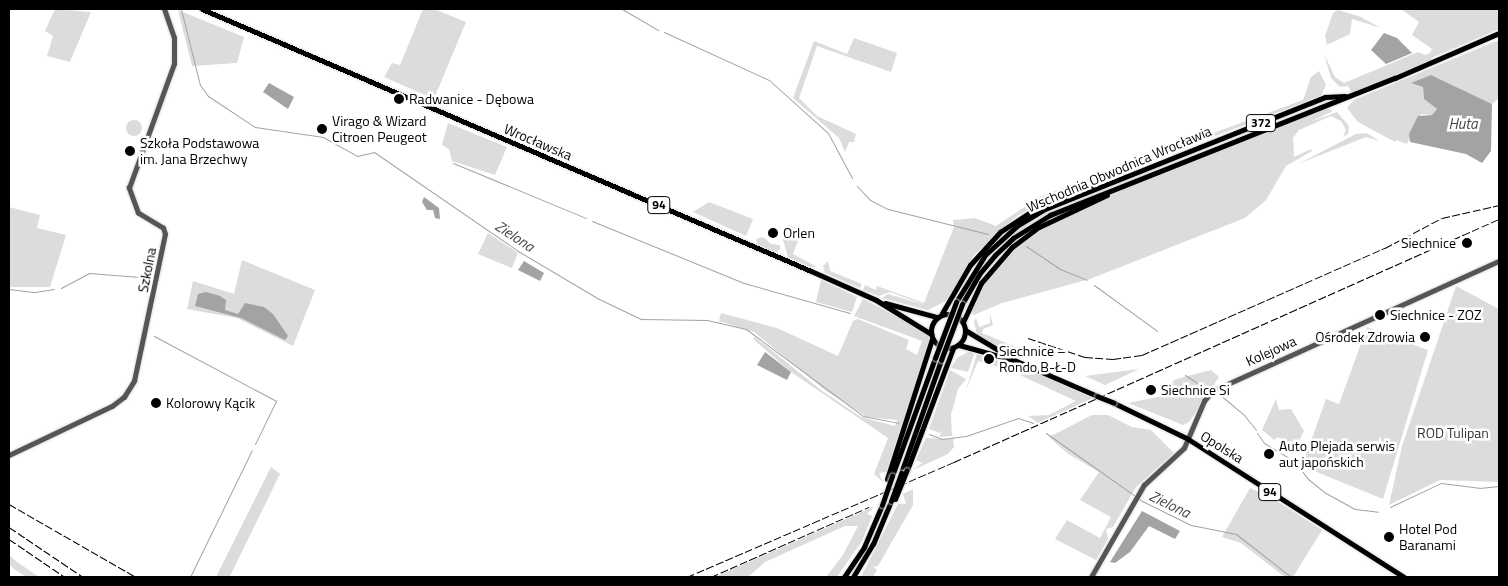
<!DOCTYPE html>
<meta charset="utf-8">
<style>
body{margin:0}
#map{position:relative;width:1508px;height:586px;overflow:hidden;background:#fff;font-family:"Titillium Web",sans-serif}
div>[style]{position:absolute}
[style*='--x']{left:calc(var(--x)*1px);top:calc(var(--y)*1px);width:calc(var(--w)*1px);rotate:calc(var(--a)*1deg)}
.green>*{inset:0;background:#dcdcdc}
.round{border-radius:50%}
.water>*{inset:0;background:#a3a3a3}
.stream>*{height:1px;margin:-0.5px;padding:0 0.5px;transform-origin:0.5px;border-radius:0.5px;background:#a3a3a3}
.roads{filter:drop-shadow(0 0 1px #dbdbdb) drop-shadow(0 0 1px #dbdbdb)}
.minor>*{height:4.5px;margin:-2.25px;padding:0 2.25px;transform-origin:2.25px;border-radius:2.25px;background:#555}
.major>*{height:5px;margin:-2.5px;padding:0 2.5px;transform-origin:2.5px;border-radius:2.5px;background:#000}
.major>.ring{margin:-2.5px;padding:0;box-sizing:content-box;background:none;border:5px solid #000;border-radius:50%}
.rail>*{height:1px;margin-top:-0.5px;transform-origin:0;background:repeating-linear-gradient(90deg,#000 0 8px,transparent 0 10.5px)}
.bridges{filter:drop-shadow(0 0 1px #dbdbdb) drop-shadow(0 0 1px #dbdbdb)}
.major-bridge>*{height:5px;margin:-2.5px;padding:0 2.5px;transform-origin:2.5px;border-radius:2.5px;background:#000}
.dots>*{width:14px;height:14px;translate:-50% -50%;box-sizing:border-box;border:2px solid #fff;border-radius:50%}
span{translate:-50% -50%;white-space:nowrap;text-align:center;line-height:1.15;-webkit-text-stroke:5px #fff;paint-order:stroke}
.shield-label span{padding:1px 4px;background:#fff;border:1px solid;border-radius:4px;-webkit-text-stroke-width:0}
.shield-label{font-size:12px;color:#000;font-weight:700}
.poi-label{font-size:14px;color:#000}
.left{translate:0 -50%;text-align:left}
.right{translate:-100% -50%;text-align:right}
.street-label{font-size:14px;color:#000}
.park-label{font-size:14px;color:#333}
.water-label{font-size:15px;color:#444;font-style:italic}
.frame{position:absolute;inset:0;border:10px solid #000;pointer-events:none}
</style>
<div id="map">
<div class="green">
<div style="clip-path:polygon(55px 9px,91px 12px,70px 62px,47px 56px,53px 36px,45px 31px)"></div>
<div style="clip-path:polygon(423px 9px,434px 9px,466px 22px,434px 99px,384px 77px,392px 63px,400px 65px)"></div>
<div style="clip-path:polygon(1401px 9px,1499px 9px,1499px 29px,1431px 58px,1433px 61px,1345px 95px,1351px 91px,1348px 86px,1340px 87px,1331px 78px,1324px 54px,1335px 77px,1344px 83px,1418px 52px,1425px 55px,1430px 53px,1432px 49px,1412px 35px,1419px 22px)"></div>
<div style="clip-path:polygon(178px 10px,244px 37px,237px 63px,192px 66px)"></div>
<div style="clip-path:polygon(1338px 10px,1361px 17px,1381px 28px,1352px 19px,1350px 34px,1327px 45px,1325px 36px,1333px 13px)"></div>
<div style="clip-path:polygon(854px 38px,897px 53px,891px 72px,817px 46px,799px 98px,817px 116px,856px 134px,854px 142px,849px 142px,845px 152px,839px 138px,793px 98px,814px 41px,847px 54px)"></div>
<div style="clip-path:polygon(1499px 40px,1499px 98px,1492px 104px,1431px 75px,1412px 83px,1423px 87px,1424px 99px,1437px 109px,1432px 115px,1421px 114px,1407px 144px,1396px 140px,1395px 142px,1358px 122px,1347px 108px,1354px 100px)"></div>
<div style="clip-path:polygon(1319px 71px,1326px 85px,1321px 96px,1050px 198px,1017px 216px,974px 255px,946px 301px,928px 310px,882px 298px,888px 294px,925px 305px,890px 292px,879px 296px,863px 290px,865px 285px,876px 290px,877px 286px,924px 303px,954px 227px,953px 220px,975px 218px,996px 226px,1039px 197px,1303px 100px,1311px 77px)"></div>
<div style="clip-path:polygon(1323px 100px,1036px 219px,994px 253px,958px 303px,986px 259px,1008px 236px,1033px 219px)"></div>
<div style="clip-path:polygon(1326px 108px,1333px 111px,1310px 122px,1337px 112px,1349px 126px,1348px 134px,1343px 137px,1346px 130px,1341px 121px,1331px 116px,1299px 130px,1293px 138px,1294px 157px,1311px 149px,1312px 151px,1286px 166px,1266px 200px,1245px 218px,1090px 279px,1002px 303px,974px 315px,969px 311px,984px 282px,1016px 246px,1036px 232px,1124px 189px)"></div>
<div class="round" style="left:126px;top:120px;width:16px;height:16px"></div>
<div style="clip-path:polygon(448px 123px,507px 147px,495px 175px,452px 161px,449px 149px,442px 145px)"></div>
<div style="clip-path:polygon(1367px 133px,1379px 141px,1366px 137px,1298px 164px,1356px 134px)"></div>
<div style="clip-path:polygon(709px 202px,753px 219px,746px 236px,693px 212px)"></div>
<div style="clip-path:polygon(9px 207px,40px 215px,37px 228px,66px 235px,50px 287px,9px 287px)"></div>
<div style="clip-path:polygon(788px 225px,802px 230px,793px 254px,817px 267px,810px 267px,788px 257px,783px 240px)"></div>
<div style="clip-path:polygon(488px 233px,518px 253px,512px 268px,478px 254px)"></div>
<div style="clip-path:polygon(763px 237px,771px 244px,780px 245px,780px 249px,776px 253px,757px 244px,756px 239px)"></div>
<div style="clip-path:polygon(242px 260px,315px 290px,293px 346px,237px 318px,187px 309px,193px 281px,234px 294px)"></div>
<div style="clip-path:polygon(828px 261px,830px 271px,862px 284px,860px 288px,825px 273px,823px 266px)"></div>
<div style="clip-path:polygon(821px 280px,857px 297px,852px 312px,816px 302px)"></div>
<div style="clip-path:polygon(1456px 286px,1499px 309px,1499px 482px,1440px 480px,1389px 505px,1402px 446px)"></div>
<div style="clip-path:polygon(863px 299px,927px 332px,930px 341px,886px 472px,879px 473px,883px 482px,874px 474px,888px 438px,791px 372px,753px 339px,755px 337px,821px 390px,861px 417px,895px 426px,897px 420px,867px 417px,826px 391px,754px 332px,719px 321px,721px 313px,777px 328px,838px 356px,853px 321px,858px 319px,909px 340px,906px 349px,917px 355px,922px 341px,854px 316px)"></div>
<div style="clip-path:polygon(990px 314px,993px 325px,983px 329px,982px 333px,1014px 346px,1010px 354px,977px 335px,974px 321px,976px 318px,979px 327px,990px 323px)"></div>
<div style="clip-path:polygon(1367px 327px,1428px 350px,1383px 499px,1302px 466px,1326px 399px,1339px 404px)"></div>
<div style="clip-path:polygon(970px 351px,974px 354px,968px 372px,951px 368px,957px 358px)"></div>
<div style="clip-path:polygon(977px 354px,1025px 368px,1093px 398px,1038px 423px,1028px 416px,1049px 415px,1076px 401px,1007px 369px,978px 361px,966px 390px)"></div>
<div style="clip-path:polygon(937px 359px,939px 359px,895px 475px)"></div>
<div style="clip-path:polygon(1139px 369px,1105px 385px,1085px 376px)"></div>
<div style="clip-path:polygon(950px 370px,966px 379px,958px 389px,951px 415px,952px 436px,939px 437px,943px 430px,940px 433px,929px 429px)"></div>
<div style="clip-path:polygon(1211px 370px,1219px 377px,1189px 422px,1183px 425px,1128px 403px,1163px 396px,1164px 388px,1176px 379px)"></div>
<div style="clip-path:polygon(1276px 399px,1279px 410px,1291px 409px,1304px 431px,1292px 455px,1284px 448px,1285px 442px,1278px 437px,1274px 440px,1262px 430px)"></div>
<div style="clip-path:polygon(1092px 415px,1108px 415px,1132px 427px,1151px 430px,1174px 453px,1136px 487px,1113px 527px,1106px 529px,1108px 539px,1096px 560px,1055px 539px,1067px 520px,1100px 538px,1111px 517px,1080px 500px,1099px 472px,1067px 453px,1049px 437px)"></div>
<div style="clip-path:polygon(926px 438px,953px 439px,954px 447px,948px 454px,913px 470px,922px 463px,916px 460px)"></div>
<div style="clip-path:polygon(271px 467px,280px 474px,230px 576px,216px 577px)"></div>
<div style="clip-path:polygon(1250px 488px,1272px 498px,1322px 530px,1293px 577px,1285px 577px,1241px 543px,1222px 537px)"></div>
<div style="clip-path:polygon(913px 489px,913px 505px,878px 566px,873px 567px,877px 570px,873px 577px,861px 577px,898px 504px,906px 504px,903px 494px)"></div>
<div style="clip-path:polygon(875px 506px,867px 514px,872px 516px,862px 541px,837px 577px,826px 577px,843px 555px,858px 526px,845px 526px,765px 562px,748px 577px,715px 577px)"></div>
<div style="clip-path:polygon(9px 555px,17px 562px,39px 577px,26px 577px,14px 569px,9px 564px)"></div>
</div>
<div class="water">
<div style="clip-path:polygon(1384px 33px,1397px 38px,1412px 53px,1386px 64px,1371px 50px)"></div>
<div style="clip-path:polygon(1431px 75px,1492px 104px,1491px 151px,1482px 163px,1466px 154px,1410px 142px,1409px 134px,1418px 116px,1432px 115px,1437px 109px,1424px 99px,1423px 87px,1411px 83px)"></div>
<div style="clip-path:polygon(269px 83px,294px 97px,288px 109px,263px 92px)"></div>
<div style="clip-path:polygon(424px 197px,439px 208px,440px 219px,435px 218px,433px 210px,427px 210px,422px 202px)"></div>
<div style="clip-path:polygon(524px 261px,544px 273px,540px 281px,518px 270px)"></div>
<div style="clip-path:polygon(206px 292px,220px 296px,226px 300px,225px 310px,238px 314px,245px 303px,264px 307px,273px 314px,288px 336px,285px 340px,241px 318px,195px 306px,198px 294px)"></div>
<div style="clip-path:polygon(765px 352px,791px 372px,787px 380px,757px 365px)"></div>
<div style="clip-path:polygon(1142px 511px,1180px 531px,1175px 539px,1149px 526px,1130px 552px,1115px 563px,1110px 562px)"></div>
</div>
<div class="stream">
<div style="--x:181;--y:9;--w:78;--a:76"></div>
<div style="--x:200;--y:85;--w:14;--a:54"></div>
<div style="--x:208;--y:96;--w:56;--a:33.4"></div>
<div style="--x:255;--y:127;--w:69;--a:8.4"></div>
<div style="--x:323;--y:137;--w:39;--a:29"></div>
<div style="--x:357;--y:156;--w:17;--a:-13"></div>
<div style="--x:374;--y:152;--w:175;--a:34.5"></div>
<div style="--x:518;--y:251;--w:94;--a:30.7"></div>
<div style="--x:599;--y:299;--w:47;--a:25.5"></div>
<div style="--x:641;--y:319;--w:66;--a:0.9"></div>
<div style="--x:707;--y:320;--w:40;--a:13"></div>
<div style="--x:746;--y:329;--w:146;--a:36.6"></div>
<div style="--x:863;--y:416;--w:36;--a:11"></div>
<div style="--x:622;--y:9;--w:42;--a:30.3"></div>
<div style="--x:664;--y:32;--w:115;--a:24.6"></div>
<div style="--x:769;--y:80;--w:79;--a:41.9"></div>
<div style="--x:828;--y:133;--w:51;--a:61.9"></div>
<div style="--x:453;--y:163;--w:144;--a:22.5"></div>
<div style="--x:857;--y:186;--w:19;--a:47"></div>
<div style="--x:870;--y:200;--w:20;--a:27"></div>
<div style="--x:888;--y:209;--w:103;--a:14"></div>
<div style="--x:592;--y:221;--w:164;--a:22.2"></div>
<div style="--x:744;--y:283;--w:110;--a:15.8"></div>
<div style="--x:1026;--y:246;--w:41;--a:34.1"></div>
<div style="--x:1060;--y:269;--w:29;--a:22"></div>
<div style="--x:1094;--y:285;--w:78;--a:36.1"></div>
<div style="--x:61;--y:288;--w:32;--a:-28"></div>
<div style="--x:89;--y:273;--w:51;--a:4.5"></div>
<div style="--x:9;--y:289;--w:26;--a:7"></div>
<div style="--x:35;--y:292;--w:19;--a:-9"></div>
<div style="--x:154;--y:336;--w:138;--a:28"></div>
<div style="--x:276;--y:401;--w:48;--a:116"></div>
<div style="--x:1185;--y:375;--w:24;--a:33"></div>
<div style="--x:1205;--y:388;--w:8;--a:-14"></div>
<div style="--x:1219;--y:394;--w:33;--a:40"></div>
<div style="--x:1244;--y:415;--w:19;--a:51"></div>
<div style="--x:1046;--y:433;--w:118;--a:35.3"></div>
<div style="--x:1142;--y:501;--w:55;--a:26.1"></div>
<div style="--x:1191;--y:525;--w:46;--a:11.3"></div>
<div style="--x:1236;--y:534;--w:70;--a:38"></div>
<div style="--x:1257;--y:433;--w:12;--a:55"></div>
<div style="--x:1264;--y:443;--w:35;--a:31"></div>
<div style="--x:1294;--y:461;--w:23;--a:52"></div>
<div style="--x:1308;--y:479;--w:21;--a:39"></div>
<div style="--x:1324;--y:492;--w:35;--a:29"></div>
<div style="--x:1355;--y:509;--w:23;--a:7"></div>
<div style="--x:929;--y:434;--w:14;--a:21"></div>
<div style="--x:942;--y:439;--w:24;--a:-7"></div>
<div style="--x:966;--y:436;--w:55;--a:-19.1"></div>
<div style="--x:1018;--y:418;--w:16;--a:18"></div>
<div style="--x:1390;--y:507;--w:56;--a:-25.2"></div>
<div style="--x:1441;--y:483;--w:38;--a:7"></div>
<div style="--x:1479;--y:488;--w:20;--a:-6"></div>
<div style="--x:190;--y:577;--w:141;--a:-64"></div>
</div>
<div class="roads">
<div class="minor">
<div style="--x:9;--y:455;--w:114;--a:-25.4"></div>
<div style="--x:112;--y:406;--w:15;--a:-37"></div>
<div style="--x:124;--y:397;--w:19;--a:-58"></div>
<div style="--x:134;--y:381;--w:150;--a:-78.1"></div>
<div style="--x:165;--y:234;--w:6;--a:-108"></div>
<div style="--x:163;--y:228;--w:29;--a:-149"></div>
<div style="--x:138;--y:213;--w:27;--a:-110"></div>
<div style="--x:129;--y:188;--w:132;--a:-70.1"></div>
<div style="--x:174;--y:64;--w:26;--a:-90"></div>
<div style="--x:174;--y:38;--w:31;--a:-109"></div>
<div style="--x:1091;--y:577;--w:106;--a:-60.1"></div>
<div style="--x:1144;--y:485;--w:54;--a:-42.8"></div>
<div style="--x:1184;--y:448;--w:51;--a:-66.9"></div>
<div style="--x:1204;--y:401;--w:13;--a:-51"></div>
<div style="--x:1212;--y:391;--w:315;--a:-24.4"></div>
</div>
<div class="major">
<div style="--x:202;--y:9;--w:663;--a:23.28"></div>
<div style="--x:811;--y:271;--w:71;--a:24"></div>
<div style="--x:876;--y:300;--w:65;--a:31.7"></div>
<div style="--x:956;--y:302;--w:55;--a:-58.3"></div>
<div style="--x:985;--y:255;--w:45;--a:-42.3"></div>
<div style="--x:1018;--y:225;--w:31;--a:-31"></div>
<div style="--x:1045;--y:209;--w:302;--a:-21.8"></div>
<div style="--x:1325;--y:97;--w:20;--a:-3"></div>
<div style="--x:885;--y:303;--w:54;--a:15.1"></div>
<div style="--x:962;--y:304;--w:36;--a:-60"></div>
<div style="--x:980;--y:273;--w:23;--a:-50"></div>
<div style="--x:995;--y:255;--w:25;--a:-43"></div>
<div style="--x:1013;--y:238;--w:44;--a:-31.9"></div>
<div style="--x:1050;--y:215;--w:371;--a:-21.7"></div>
<div style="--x:1395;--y:78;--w:113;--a:-23.4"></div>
<div class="ring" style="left:931px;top:314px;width:29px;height:29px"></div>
<div style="--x:941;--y:315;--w:58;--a:-59.9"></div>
<div style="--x:970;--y:265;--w:45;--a:-47.7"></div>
<div style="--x:1000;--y:232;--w:53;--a:-33.4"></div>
<div style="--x:1044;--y:203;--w:49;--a:-19.2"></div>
<div style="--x:963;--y:322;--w:43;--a:-65.2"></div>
<div style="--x:981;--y:283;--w:48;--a:-49.3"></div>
<div style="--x:1012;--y:247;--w:34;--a:-37"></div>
<div style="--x:1039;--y:227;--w:75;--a:-25.2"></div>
<div style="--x:965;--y:330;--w:52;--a:31"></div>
<div style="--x:959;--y:345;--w:57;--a:15.3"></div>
<div style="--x:1014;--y:360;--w:90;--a:23.4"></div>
<div style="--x:1114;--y:403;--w:82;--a:25.9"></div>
<div style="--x:1188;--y:439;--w:256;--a:32.6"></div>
<div style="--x:907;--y:470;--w:130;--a:-69.3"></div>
<div style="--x:901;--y:473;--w:120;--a:-70.5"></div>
<div style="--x:892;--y:476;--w:126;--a:-70"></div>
<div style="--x:887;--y:479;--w:147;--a:-72.2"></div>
<div style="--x:844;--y:577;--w:36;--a:-56"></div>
<div style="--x:864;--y:547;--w:46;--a:-66.8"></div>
<div style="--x:853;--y:577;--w:39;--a:-59"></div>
<div style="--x:873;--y:544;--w:47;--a:-67.3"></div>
</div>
</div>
<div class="rail">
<div style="--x:1028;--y:338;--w:60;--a:18.4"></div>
<div style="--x:1085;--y:357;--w:28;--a:4"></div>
<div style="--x:1113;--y:359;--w:29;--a:-8"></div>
<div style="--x:1142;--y:355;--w:266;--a:-23.8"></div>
<div style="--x:1385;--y:248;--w:64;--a:-27.8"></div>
<div style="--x:1442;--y:218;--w:58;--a:-12.8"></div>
<div style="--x:9;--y:504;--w:146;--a:29.9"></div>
<div style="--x:9;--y:527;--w:89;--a:34"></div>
<div style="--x:9;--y:539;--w:68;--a:34.2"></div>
<div style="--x:687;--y:577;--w:291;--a:-23.3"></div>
<div style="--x:954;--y:462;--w:597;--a:-24.03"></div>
<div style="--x:711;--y:577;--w:173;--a:-23.9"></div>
</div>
<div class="bridges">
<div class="major-bridge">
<div style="--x:935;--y:358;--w:60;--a:-69.4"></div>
<div style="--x:941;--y:360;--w:60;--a:-69.4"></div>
<div style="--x:1097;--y:396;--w:18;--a:22"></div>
<div style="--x:895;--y:499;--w:31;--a:-68"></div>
<div style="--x:891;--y:501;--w:30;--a:-70"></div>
<div style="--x:882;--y:505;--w:31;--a:-71"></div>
</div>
</div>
<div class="dots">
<div style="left:399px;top:99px;background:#000"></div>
<div style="left:322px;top:129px;background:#000"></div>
<div style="left:130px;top:151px;background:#000"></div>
<div style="left:773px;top:233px;background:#000"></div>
<div style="left:1467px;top:243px;background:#000"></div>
<div style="left:1380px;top:315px;background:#000"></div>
<div style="left:1425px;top:337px;background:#000"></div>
<div style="left:989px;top:359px;background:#000"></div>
<div style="left:1151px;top:390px;background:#000"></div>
<div style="left:156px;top:403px;background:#000"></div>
<div style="left:1269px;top:454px;background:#000"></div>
<div style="left:1389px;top:537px;background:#000"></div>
</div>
<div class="shield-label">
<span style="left:1261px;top:123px">372</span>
<span style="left:659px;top:205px">94</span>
<span style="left:1270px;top:492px">94</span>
</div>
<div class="poi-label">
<span class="left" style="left:409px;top:99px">Radwanice - Dębowa</span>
<span class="left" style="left:332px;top:129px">Virago &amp; Wizard<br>Citroen Peugeot</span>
<span class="left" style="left:140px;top:151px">Szkoła Podstawowa<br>im. Jana Brzechwy</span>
<span class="left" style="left:783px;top:233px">Orlen</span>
<span class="right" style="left:1456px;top:243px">Siechnice</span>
<span class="left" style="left:1390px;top:315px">Siechnice - ZOZ</span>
<span class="right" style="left:1415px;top:337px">Ośrodek Zdrowia</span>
<span class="left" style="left:999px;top:359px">Siechnice –<br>Rondo B-Ł-D</span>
<span class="left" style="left:1161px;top:390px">Siechnice Si</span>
<span class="left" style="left:166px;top:403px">Kolorowy Kącik</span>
<span class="left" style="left:1279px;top:454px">Auto Plejada serwis<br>aut japońskich</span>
<span class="left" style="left:1399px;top:537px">Hotel Pod<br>Baranami</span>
</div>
<div class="street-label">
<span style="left:538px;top:142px;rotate:23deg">Wrocławska</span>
<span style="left:1119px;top:169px;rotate:-23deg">Wschodnia Obwodnica Wrocławia</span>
<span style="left:147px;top:270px;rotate:-79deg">Szkolna</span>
<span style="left:1271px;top:351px;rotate:-24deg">Kolejowa</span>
<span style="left:1222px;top:447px;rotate:32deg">Opolska</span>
</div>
<div class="park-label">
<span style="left:1453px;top:433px">ROD Tulipan</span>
</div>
<div class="water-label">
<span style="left:1463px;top:124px">Huta</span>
<span style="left:515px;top:236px;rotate:33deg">Zielona</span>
<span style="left:1170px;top:504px;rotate:26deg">Zielona</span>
</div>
<div class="frame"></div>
</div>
